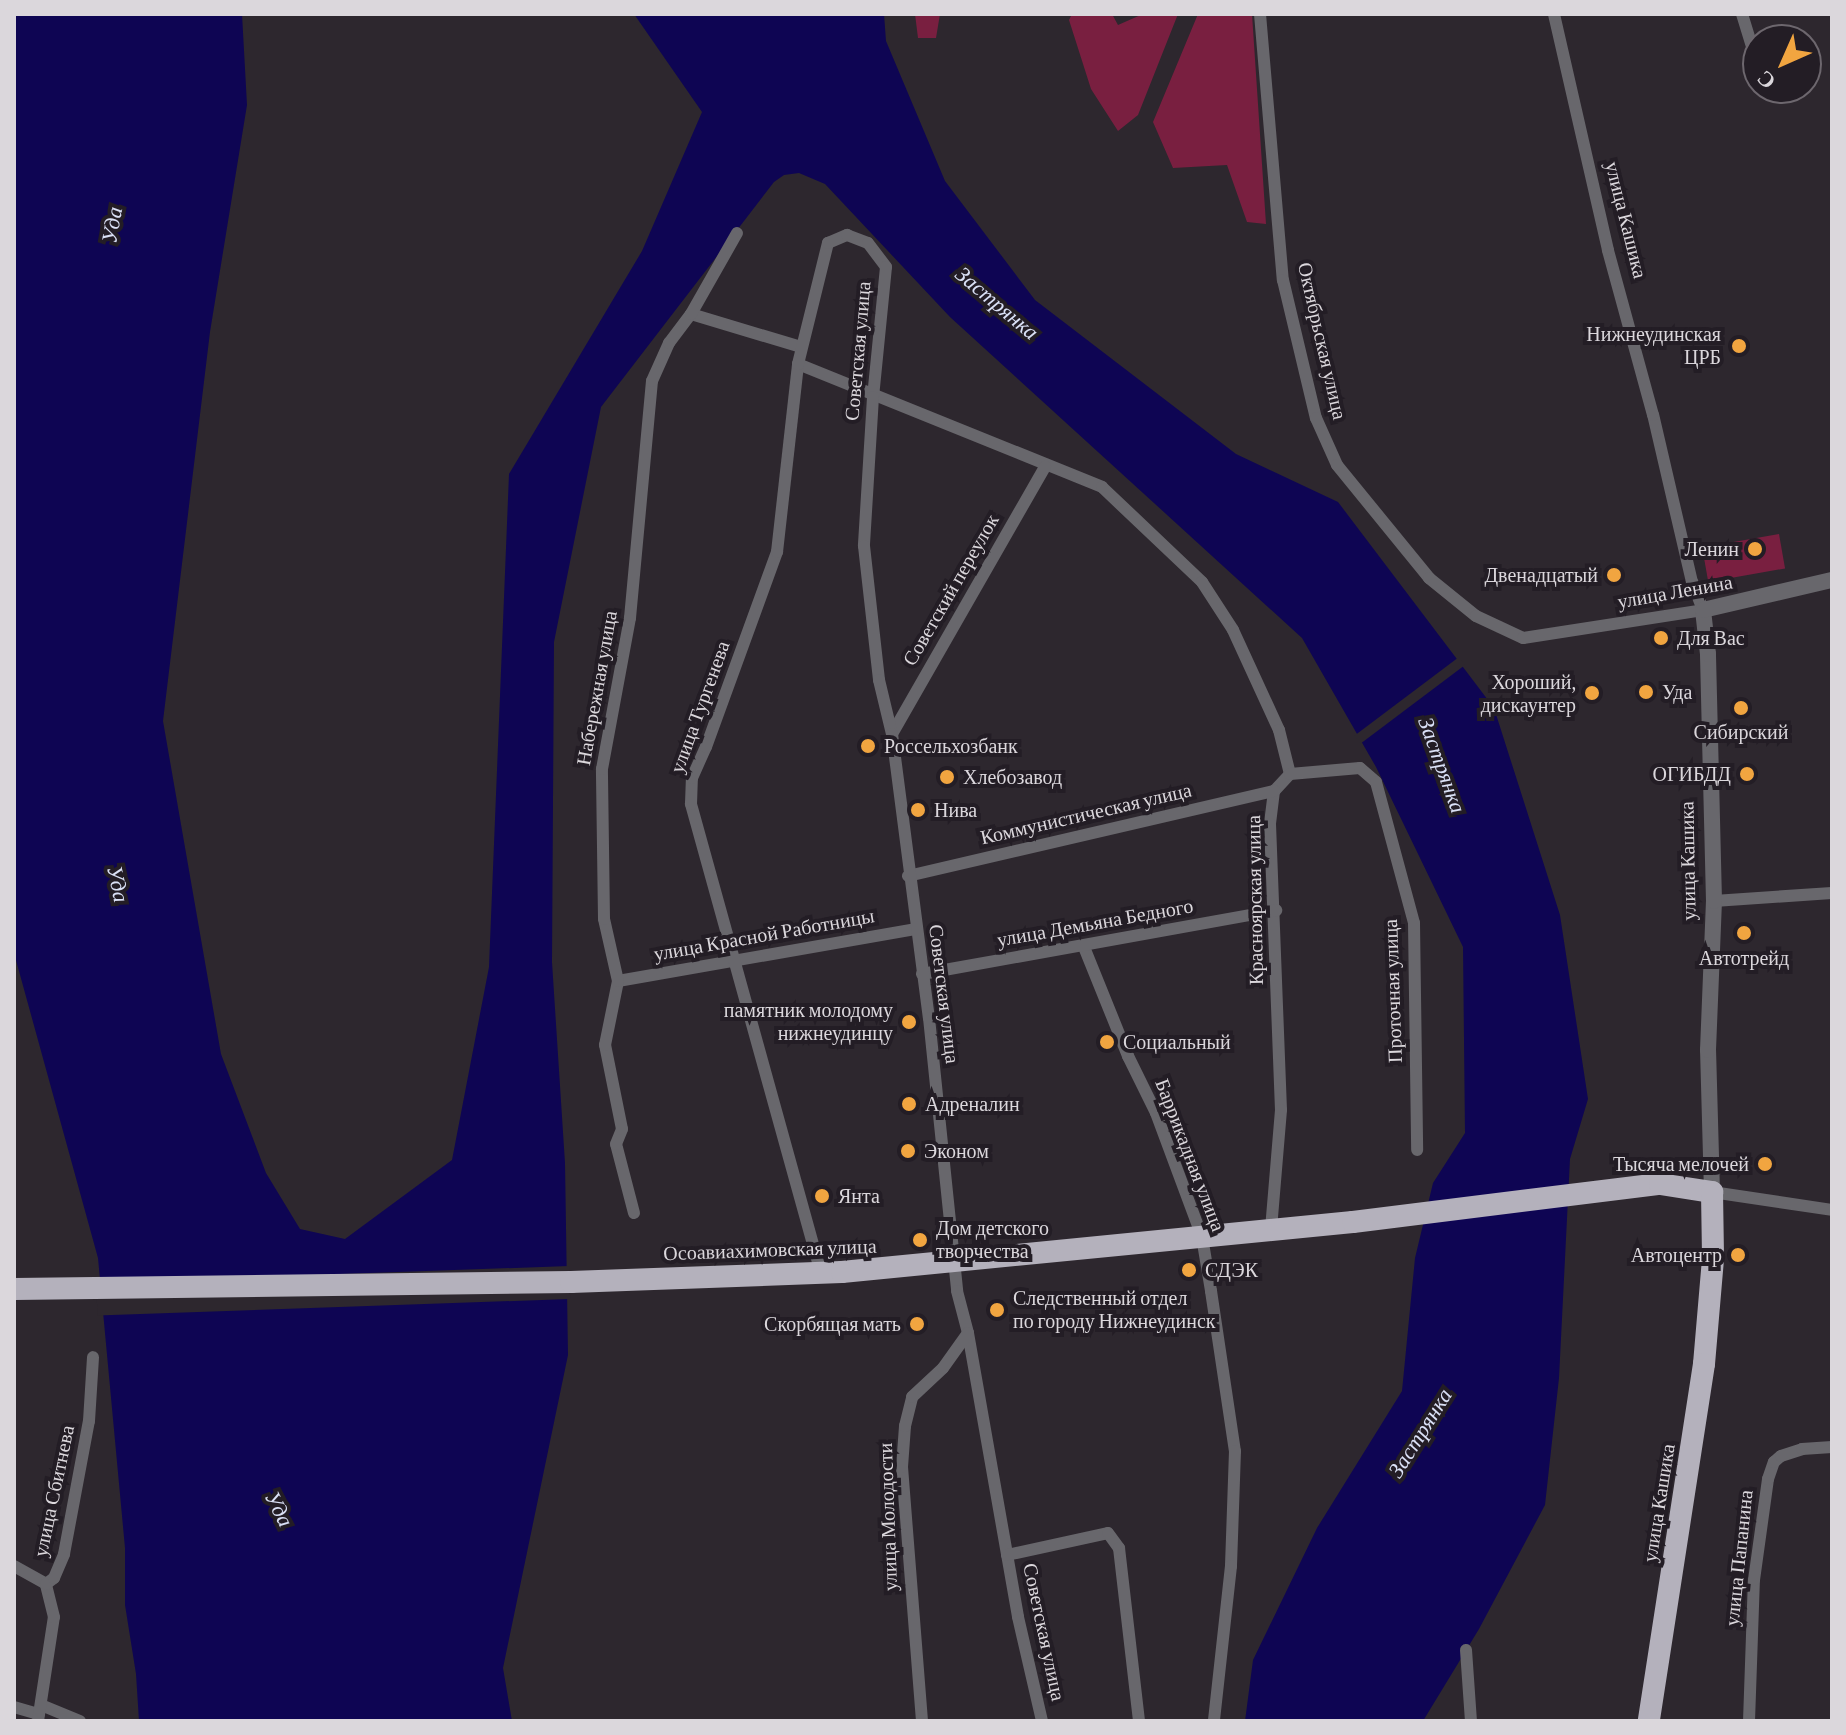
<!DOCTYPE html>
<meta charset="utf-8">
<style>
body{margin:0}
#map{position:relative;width:1846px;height:1735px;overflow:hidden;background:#2d272e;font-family:"Crimson Pro",serif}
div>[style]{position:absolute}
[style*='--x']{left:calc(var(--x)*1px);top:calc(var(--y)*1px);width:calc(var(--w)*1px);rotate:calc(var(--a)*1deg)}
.green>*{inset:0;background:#791f40;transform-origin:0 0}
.water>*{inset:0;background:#0e0553}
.pier>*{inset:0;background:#2d272e;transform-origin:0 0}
.minor>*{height:12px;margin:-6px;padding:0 6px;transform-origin:6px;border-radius:6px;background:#68676c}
.tertiary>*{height:16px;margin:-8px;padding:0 8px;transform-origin:8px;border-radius:8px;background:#68676c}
.trunk>*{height:22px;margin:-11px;padding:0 11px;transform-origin:11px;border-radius:11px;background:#b4b1bc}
.dots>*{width:22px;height:22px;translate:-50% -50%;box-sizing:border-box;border:4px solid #231d25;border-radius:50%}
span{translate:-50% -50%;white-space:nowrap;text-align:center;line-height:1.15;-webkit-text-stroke:8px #231d25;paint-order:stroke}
.street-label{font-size:20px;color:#dbd7dc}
.poi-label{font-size:20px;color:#dbd7dc}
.right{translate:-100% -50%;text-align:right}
.left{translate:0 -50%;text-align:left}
.water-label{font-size:22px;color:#dae0f6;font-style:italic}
.frame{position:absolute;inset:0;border:16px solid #dbd7dc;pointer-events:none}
.north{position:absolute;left:1742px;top:24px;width:80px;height:80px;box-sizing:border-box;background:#231d25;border:2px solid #6d676e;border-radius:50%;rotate:225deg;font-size:22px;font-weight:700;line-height:32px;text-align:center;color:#dbd7dc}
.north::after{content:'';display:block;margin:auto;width:28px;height:36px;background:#f1a540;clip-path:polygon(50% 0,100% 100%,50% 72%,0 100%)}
</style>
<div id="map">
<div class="green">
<div style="clip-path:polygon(915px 14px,940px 14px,936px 38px,918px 38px)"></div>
<div style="clip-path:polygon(1072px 14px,1112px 14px,1118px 25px,1143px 14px,1178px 14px,1138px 115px,1118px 131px,1091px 89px,1069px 20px)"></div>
<div style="clip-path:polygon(1198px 14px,1252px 14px,1266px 224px,1247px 222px,1227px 165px,1173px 168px,1153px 122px)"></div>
<div style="left:1779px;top:534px;width:35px;height:78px;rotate:80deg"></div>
</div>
<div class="water">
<div style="clip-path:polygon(14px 14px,242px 14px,247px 105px,210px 332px,163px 721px,221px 1054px,266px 1173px,300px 1229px,345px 1239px,452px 1160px,489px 967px,509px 474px,642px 251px,702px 112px,634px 14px,884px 14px,886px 41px,945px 181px,1035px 300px,1236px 454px,1338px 502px,1494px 708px,1560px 915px,1588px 1099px,1570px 1159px,1559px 1378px,1545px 1505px,1479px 1629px,1423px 1721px,1245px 1721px,1253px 1660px,1317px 1528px,1402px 1391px,1415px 1258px,1433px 1183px,1465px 1133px,1463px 947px,1376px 767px,1302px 638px,950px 317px,825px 184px,799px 173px,784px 175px,774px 182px,601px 407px,554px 642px,552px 962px,565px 1163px,568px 1355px,503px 1668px,512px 1721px,139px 1721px,136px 1674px,125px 1605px,125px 1548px,98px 1258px,14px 953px)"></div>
</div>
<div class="pier">
<div style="left:1459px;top:657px;width:10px;height:131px;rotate:53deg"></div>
<div style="left:569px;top:1266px;width:33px;height:473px;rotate:88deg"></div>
</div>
<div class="minor">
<div style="--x:1260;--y:14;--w:267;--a:85.1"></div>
<div style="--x:1283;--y:280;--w:142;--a:76.6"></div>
<div style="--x:1316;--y:418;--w:51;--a:65.9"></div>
<div style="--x:1337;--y:465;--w:146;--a:50.8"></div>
<div style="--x:1429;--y:578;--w:60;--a:39"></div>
<div style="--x:1476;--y:616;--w:52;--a:25.1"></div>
<div style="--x:1523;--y:638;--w:182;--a:-8.8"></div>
<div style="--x:1703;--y:610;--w:30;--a:-111"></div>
<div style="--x:1692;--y:582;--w:171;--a:-103.1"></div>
<div style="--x:1653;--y:415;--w:171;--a:-105.3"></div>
<div style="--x:1608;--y:250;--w:242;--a:-102.9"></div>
<div style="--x:1742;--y:14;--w:54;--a:72.9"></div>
<div style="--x:691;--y:314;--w:115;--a:16.7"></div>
<div style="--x:798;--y:364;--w:328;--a:22"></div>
<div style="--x:1102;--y:487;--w:138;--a:43.5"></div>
<div style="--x:1202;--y:582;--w:57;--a:57.1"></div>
<div style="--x:1233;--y:630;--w:110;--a:65.3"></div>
<div style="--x:1279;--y:730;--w:45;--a:76"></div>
<div style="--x:1290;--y:774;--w:23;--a:133"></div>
<div style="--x:1274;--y:791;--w:33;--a:97"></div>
<div style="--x:1270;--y:824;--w:286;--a:87.8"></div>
<div style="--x:1281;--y:1110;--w:120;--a:94.8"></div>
<div style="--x:892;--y:734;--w:308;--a:-60.2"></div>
<div style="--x:1290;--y:774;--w:70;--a:-4.9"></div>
<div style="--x:1360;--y:768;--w:21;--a:41"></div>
<div style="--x:1376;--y:782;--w:146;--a:74.9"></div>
<div style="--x:1414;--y:923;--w:227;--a:89.2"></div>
<div style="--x:908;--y:876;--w:376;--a:-13.1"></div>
<div style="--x:1714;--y:901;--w:118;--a:-3.9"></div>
<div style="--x:1084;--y:947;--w:118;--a:68"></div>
<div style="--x:1128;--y:1056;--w:64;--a:63.8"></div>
<div style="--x:1156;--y:1113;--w:132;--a:69.6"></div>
<div style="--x:1202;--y:1237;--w:55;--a:80.5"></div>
<div style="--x:1211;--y:1291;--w:162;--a:81.5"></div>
<div style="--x:1235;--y:1451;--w:115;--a:92"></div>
<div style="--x:1231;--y:1566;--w:156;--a:96.3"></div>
<div style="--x:922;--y:974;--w:360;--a:-10.2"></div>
<div style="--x:618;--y:981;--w:303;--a:-9.9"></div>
<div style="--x:1712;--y:1192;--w:121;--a:8.5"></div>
<div style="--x:634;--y:1213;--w:71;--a:-104.6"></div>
<div style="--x:616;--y:1144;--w:16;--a:-68"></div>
<div style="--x:622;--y:1129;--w:86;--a:-101.4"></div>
<div style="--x:605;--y:1045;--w:65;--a:-78.5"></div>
<div style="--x:618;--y:981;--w:64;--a:-102.7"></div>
<div style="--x:604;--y:919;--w:150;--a:-90.8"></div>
<div style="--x:602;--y:769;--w:154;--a:-79.5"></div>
<div style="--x:630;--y:618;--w:238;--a:-84.7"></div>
<div style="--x:652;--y:381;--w:42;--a:-65.9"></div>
<div style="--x:669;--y:343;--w:36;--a:-53"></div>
<div style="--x:691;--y:314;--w:93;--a:-60.4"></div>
<div style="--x:821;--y:1273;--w:487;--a:-105.5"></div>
<div style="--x:691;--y:804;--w:26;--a:-88"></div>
<div style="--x:692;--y:778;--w:34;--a:-66"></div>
<div style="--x:706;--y:747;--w:208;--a:-70"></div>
<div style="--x:777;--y:552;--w:189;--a:-83.6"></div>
<div style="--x:798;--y:364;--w:125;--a:-76.1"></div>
<div style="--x:828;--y:243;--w:21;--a:-23"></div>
<div style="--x:847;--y:235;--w:22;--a:21"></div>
<div style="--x:868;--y:243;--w:30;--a:53"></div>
<div style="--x:886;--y:267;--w:131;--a:95.7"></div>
<div style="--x:873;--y:397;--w:149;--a:93.5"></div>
<div style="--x:864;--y:546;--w:135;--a:83.6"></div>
<div style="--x:879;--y:680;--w:56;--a:76.5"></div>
<div style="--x:892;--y:734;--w:286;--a:82.6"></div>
<div style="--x:929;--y:1018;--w:274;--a:84.1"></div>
<div style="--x:957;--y:1291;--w:43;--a:75.3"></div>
<div style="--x:968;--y:1333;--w:288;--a:80"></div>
<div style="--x:1018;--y:1617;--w:107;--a:77"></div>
<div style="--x:1007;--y:1555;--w:103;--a:-12.3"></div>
<div style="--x:1108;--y:1533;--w:19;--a:54"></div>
<div style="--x:1119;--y:1548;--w:174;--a:83.4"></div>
<div style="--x:14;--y:1566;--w:37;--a:29"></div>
<div style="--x:1466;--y:1650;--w:71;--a:86"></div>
<div style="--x:41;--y:1705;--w:42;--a:22.3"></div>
<div style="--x:14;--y:1707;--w:26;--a:16"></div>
<div style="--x:38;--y:1721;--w:105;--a:-81.3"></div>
<div style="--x:54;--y:1617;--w:34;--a:-104"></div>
<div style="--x:46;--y:1584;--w:10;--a:-37"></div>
<div style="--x:54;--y:1578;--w:26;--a:-67"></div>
<div style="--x:64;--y:1554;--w:135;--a:-79.4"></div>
<div style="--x:89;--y:1421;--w:64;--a:-86.4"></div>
<div style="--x:922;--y:1721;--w:255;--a:-94.5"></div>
<div style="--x:902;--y:1467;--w:41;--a:-85.8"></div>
<div style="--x:905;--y:1426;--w:30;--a:-76"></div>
<div style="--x:912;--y:1397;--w:42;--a:-43.1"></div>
<div style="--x:943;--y:1368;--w:43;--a:-54.5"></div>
<div style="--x:1749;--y:1721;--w:141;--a:-88"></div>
<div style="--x:1754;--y:1580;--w:102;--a:-82.1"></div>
<div style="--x:1768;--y:1479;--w:18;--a:-71"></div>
<div style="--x:1774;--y:1462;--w:9;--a:-41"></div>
<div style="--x:1781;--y:1456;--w:22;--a:-18"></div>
<div style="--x:1802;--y:1449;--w:30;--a:-4"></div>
</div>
<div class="tertiary">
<div style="--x:1712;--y:1192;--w:142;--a:-91.6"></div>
<div style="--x:1708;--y:1050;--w:149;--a:-87.7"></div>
<div style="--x:1714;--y:901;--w:247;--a:-91.4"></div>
<div style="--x:1708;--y:654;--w:44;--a:-96.5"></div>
<div style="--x:1703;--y:610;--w:132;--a:-13.1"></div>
</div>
<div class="trunk">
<div style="--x:14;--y:1289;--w:557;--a:-0.72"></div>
<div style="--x:571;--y:1282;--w:271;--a:-2.1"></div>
<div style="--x:842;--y:1272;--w:513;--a:-5.59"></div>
<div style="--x:1353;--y:1222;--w:309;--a:-7.1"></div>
<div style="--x:1660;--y:1184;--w:53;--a:8.7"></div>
<div style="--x:1712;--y:1192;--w:67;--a:89.1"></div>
<div style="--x:1713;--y:1259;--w:105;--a:94.9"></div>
<div style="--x:1704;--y:1364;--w:361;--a:98.8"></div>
</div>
<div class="dots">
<div style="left:1739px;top:346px;background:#f1a540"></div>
<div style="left:1755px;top:549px;background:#f1a540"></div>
<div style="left:1614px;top:575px;background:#f1a540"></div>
<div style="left:1661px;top:638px;background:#f1a540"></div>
<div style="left:1646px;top:692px;background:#f1a540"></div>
<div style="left:1592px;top:693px;background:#f1a540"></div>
<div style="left:1741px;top:708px;background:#f1a540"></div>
<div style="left:868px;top:746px;background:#f1a540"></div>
<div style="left:1747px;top:774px;background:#f1a540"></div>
<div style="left:947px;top:777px;background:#f1a540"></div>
<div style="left:918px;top:810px;background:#f1a540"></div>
<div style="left:1744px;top:933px;background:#f1a540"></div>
<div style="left:909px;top:1022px;background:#f1a540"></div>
<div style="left:1107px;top:1042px;background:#f1a540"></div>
<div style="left:909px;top:1104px;background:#f1a540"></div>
<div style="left:908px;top:1151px;background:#f1a540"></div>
<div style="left:1765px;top:1164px;background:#f1a540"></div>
<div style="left:822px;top:1196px;background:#f1a540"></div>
<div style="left:920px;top:1240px;background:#f1a540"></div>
<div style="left:1738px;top:1255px;background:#f1a540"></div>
<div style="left:1189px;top:1270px;background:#f1a540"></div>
<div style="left:997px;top:1310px;background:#f1a540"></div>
<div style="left:917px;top:1324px;background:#f1a540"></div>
</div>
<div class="street-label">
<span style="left:1626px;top:220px;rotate:76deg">улица Кашика</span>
<span style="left:1322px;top:341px;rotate:77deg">Октябрьская улица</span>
<span style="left:858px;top:351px;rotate:-85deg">Советская улица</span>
<span style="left:951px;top:590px;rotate:-60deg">Советский переулок</span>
<span style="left:1675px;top:592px;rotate:-10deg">улица Ленина</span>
<span style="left:597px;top:688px;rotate:-80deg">Набережная улица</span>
<span style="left:700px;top:707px;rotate:-70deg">улица Тургенева</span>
<span style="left:1086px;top:814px;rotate:-13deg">Коммунистическая улица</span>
<span style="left:1688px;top:861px;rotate:-91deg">улица Кашика</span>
<span style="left:1255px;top:900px;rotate:-91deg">Красноярская улица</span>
<span style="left:1095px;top:923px;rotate:-10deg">улица Демьяна Бедного</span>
<span style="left:764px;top:935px;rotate:-10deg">улица Красной Работницы</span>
<span style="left:1393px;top:991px;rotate:-92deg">Проточная улица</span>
<span style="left:944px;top:994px;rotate:83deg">Советская улица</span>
<span style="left:1190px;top:1155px;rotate:69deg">Баррикадная улица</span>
<span style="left:770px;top:1250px;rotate:-2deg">Осоавиахимовская улица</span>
<span style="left:54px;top:1491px;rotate:-78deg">улица Сбитнева</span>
<span style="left:1659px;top:1503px;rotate:-81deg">улица Кашика</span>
<span style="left:888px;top:1517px;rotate:-92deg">улица Молодости</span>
<span style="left:1739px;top:1558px;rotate:-84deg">улица Папанина</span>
<span style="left:1044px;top:1632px;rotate:78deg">Советская улица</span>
</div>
<div class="poi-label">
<span class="right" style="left:1721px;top:346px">Нижнеудинская<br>ЦРБ</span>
<span class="right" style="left:1739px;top:549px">Ленин</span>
<span class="right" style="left:1598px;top:575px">Двенадцатый</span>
<span class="left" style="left:1677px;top:638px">Для Вас</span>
<span class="right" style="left:1576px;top:694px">Хороший,<br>дискаунтер</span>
<span class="left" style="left:1662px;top:692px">Уда</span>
<span style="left:1741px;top:732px">Сибирский</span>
<span class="left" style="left:884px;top:746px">Россельхозбанк</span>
<span class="right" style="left:1731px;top:774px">ОГИБДД</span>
<span class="left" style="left:963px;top:777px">Хлебозавод</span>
<span class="left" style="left:934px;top:810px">Нива</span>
<span style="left:1744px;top:958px">Автотрейд</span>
<span class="right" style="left:893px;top:1022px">памятник молодому<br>нижнеудинцу</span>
<span class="left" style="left:1123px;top:1042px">Социальный</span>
<span class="left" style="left:925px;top:1104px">Адреналин</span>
<span class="left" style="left:924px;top:1151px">Эконом</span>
<span class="right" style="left:1749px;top:1164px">Тысяча мелочей</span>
<span class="left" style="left:838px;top:1196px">Янта</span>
<span class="left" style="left:936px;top:1240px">Дом детского<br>творчества</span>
<span class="right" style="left:1722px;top:1255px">Автоцентр</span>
<span class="left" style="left:1205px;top:1270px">СДЭК</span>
<span class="left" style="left:1013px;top:1310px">Следственный отдел<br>по городу Нижнеудинск</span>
<span class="right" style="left:901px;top:1324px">Скорбящая мать</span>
</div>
<div class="water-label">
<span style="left:112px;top:225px;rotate:-80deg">Уда</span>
<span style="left:997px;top:303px;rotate:40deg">Застрянка</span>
<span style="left:1442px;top:765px;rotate:70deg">Застрянка</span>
<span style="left:118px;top:884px;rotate:78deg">Уда</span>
<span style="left:1420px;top:1433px;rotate:-58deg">Застрянка</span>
<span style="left:279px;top:1509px;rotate:63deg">Уда</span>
</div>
<div class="frame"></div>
<div class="north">С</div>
</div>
